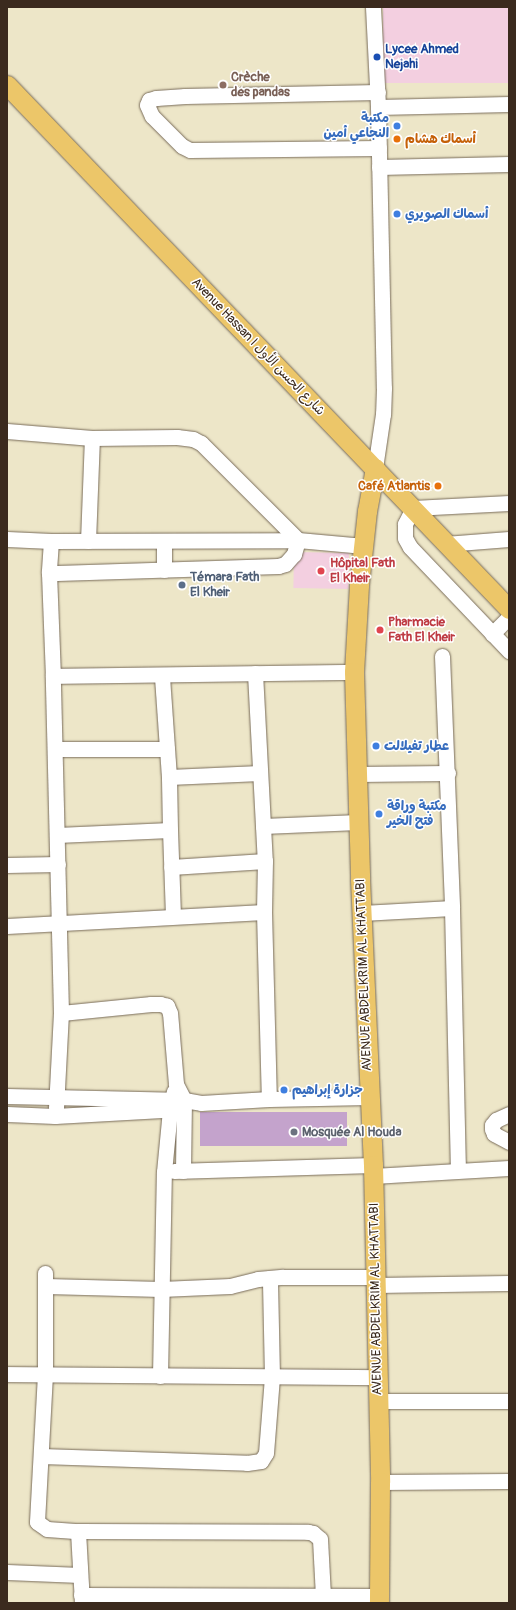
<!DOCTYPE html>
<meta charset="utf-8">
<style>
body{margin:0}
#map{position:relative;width:516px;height:1610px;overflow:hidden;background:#ede6c8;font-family:Pangolin,"Playpen Sans Arabic",sans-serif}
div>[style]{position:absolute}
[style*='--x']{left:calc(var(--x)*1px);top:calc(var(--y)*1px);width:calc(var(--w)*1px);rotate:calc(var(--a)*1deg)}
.built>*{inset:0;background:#f3cfe0;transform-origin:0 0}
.building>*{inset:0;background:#c4a3cc;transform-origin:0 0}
.roads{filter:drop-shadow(0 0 1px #796c5a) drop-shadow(0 0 1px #796c5a)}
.minor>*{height:15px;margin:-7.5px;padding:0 7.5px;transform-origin:7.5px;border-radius:7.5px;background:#fff}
.major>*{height:19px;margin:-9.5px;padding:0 9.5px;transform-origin:9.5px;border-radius:9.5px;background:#ecc669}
.dots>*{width:11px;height:11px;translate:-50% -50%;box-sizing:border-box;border:2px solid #fff;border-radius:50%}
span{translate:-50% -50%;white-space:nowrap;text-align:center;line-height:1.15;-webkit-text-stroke:3px #fff;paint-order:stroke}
.transit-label{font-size:13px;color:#164399;font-weight:700}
.left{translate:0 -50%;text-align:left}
.education-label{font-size:13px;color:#785e54;font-weight:700}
.shop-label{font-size:13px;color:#366cbe;font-weight:700}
.right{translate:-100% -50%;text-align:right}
.food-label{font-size:13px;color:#c56008;font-weight:700}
.street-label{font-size:13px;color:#3b2a1e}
.health-label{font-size:13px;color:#be3a42;font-weight:700}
.service-label{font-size:13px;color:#4e5e75;font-weight:700}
.worship-label{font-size:13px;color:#5b616d;font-weight:700}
.frame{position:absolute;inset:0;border:8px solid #3b2a1e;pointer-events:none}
</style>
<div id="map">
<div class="built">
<div style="left:383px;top:7px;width:126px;height:76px"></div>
<div style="left:294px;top:552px;width:55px;height:36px;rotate:1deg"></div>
</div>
<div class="building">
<div style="left:347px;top:1112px;width:34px;height:147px;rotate:90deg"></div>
</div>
<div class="roads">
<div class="minor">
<div style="--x:373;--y:7;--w:100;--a:87.1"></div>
<div style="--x:378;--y:107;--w:281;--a:88.8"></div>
<div style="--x:384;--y:388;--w:26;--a:92"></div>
<div style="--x:383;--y:414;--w:55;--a:98.4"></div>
<div style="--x:378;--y:92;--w:193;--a:178.8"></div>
<div style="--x:185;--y:96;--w:29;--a:176"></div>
<div style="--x:156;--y:98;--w:7;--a:164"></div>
<div style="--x:149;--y:100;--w:5;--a:112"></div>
<div style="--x:147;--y:105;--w:12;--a:66"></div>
<div style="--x:152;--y:116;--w:42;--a:45"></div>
<div style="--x:182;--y:146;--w:9;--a:27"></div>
<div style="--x:190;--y:150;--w:189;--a:-0.6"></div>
<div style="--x:378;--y:107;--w:131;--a:-1.3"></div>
<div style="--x:379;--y:167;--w:130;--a:-1.3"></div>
<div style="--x:7;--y:431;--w:85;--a:4.7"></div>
<div style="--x:92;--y:438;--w:85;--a:-0.7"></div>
<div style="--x:177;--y:437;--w:16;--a:7"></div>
<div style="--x:193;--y:439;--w:9;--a:27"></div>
<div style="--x:201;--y:443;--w:137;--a:45"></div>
<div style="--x:298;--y:540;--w:15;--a:106"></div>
<div style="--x:294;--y:554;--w:13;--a:132"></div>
<div style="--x:285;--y:564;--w:7;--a:164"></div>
<div style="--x:278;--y:566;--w:229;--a:178.2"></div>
<div style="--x:509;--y:503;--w:96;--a:177"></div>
<div style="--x:413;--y:508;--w:18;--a:117"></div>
<div style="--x:405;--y:524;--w:14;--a:90"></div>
<div style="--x:405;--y:538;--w:10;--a:61"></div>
<div style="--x:410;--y:547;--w:144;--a:46.4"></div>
<div style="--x:7;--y:539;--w:44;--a:2.6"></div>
<div style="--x:51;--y:541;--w:247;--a:-0.2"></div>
<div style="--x:298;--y:540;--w:66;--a:5.2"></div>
<div style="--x:51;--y:541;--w:32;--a:94"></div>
<div style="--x:49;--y:573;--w:103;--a:87.8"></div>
<div style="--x:88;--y:541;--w:103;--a:-87.8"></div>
<div style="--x:164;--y:541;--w:29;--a:90"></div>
<div style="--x:445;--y:544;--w:64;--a:-4.5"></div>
<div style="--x:492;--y:634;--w:24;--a:-45"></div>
<div style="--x:442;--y:656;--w:252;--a:87.7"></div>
<div style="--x:452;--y:908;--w:262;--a:88.7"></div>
<div style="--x:255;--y:673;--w:153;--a:87"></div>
<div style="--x:263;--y:826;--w:95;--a:-2.4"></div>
<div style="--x:55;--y:749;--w:112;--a:0"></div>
<div style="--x:358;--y:774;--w:90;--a:-0.6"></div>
<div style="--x:169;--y:777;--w:91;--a:-2.5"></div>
<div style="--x:263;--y:826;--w:35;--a:87"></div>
<div style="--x:170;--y:830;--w:86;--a:88"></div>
<div style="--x:57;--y:835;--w:113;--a:-2.5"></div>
<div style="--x:170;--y:830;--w:53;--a:-91.1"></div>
<div style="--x:169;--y:777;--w:101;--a:-94"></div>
<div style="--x:7;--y:865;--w:51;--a:-1.1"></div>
<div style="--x:264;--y:912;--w:187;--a:88.5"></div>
<div style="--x:362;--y:913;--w:90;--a:-3.2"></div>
<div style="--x:7;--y:926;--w:257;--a:-3.1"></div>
<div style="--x:264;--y:912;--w:51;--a:-88.9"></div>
<div style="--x:265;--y:861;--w:94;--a:176.3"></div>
<div style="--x:7;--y:1096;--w:177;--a:1.3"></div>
<div style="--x:184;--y:1100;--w:17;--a:10"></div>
<div style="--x:201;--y:1103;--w:68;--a:-3.4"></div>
<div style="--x:269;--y:1099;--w:100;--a:-1.1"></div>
<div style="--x:56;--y:1108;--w:95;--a:-87"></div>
<div style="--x:7;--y:1114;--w:48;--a:2.4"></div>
<div style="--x:55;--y:1116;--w:125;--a:-3.2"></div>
<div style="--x:509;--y:1114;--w:14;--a:155"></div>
<div style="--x:496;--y:1120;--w:6;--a:129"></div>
<div style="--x:492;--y:1125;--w:4;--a:90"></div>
<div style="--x:492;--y:1129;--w:5;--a:68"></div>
<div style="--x:494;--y:1134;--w:17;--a:28"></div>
<div style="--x:174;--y:1171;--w:199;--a:-1.7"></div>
<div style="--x:183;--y:1171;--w:71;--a:-89.2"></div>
<div style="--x:184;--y:1100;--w:18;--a:-117"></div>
<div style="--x:176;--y:1084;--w:71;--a:-94.8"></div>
<div style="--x:170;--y:1013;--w:8;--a:-113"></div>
<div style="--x:167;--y:1006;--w:7;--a:-164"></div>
<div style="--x:160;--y:1004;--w:9;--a:180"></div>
<div style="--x:151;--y:1004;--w:90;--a:174.3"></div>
<div style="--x:61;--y:1013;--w:337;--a:-91.4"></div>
<div style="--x:53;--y:676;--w:301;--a:-0.8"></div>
<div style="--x:373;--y:1176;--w:136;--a:-3.4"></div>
<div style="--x:45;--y:1273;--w:101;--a:90"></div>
<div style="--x:45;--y:1374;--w:148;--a:93.1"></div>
<div style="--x:37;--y:1522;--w:12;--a:35"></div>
<div style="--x:47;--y:1529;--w:31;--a:4"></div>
<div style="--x:376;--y:1285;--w:133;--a:-0.9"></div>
<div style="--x:46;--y:1286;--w:115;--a:1.5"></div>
<div style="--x:161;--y:1289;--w:69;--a:-2.5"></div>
<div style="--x:230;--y:1286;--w:29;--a:-14"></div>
<div style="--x:258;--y:1279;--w:25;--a:-5"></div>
<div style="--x:283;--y:1277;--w:92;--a:0"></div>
<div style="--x:7;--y:1374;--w:370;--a:0.5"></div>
<div style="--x:160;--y:1376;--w:204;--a:-88.9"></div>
<div style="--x:164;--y:1172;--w:62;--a:-84.5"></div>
<div style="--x:170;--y:1110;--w:19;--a:-78"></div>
<div style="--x:378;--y:1401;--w:131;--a:0"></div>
<div style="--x:41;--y:1456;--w:206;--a:1.9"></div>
<div style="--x:247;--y:1463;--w:14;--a:-8"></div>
<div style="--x:261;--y:1461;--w:9;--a:-58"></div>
<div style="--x:266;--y:1453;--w:76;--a:-85.5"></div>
<div style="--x:272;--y:1377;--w:99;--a:-91.2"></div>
<div style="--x:380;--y:1482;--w:129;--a:-0.4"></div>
<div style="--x:7;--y:1572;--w:73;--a:2.4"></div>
<div style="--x:81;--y:1595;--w:298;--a:0.2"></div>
<div style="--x:82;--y:1603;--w:72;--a:-93.2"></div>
<div style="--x:78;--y:1531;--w:230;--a:0.2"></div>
<div style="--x:308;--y:1532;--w:5;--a:11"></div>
<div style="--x:313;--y:1533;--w:9;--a:41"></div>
<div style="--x:320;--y:1539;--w:57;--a:87"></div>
</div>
<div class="major">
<div style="--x:7;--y:85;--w:726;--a:46.23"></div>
<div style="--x:375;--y:468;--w:44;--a:100.5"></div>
<div style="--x:367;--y:511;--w:74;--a:96.2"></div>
<div style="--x:359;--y:585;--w:87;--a:93.3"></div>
<div style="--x:354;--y:672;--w:207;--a:88.3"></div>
<div style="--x:360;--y:879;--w:286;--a:87.4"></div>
<div style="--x:373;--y:1165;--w:317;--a:88.7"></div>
<div style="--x:380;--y:1482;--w:121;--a:90.5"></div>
</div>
</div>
<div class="dots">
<div style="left:377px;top:57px;background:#1a4fb4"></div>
<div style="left:223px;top:85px;background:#8d6e63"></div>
<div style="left:397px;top:126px;background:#3f7fe0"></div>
<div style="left:397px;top:139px;background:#e8710a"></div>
<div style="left:397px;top:214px;background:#3f7fe0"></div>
<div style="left:438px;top:486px;background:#e8710a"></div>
<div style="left:321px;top:571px;background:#e0444e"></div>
<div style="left:182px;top:585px;background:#5c6f8a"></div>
<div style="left:380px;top:630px;background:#e0444e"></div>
<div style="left:376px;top:746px;background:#3f7fe0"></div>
<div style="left:379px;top:814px;background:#3f7fe0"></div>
<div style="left:284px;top:1090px;background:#3f7fe0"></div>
<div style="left:294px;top:1132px;background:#6b7280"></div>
</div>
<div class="transit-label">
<span class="left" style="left:385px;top:57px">Lycee Ahmed<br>Nejahi</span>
</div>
<div class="education-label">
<span class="left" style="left:231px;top:85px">Crèche<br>des pandas</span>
</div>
<div class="shop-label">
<span class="right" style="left:389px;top:126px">مكتبة<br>النجاعي أمين</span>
<span class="left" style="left:405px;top:214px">أسماك الصويري</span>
<span class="left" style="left:384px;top:746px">عطار تفيلالت</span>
<span class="left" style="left:387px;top:814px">مكتبة وراقة<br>فتح الخير</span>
<span class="left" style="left:292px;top:1090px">جزارة إبراهيم</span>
</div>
<div class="food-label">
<span class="left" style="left:405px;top:139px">أسماك هشام</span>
<span class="right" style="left:430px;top:486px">Café Atlantis</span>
</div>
<div class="street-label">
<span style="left:258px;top:347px;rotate:46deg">Avenue Hassan I شارع الحسن الأول</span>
<span style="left:364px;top:975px;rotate:-92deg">AVENUE ABDELKRIM AL KHATTABI</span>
<span style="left:376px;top:1299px;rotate:-91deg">AVENUE ABDELKRIM AL KHATTABI</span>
</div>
<div class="health-label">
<span class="left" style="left:330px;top:571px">Hôpital Fath<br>El Kheir</span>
<span class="left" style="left:388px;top:630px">Pharmacie<br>Fath El Kheir</span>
</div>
<div class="service-label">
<span class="left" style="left:190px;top:585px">Témara Fath<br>El Kheir</span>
</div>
<div class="worship-label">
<span class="left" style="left:302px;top:1132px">Mosquée Al Houda</span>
</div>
<div class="frame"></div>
</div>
